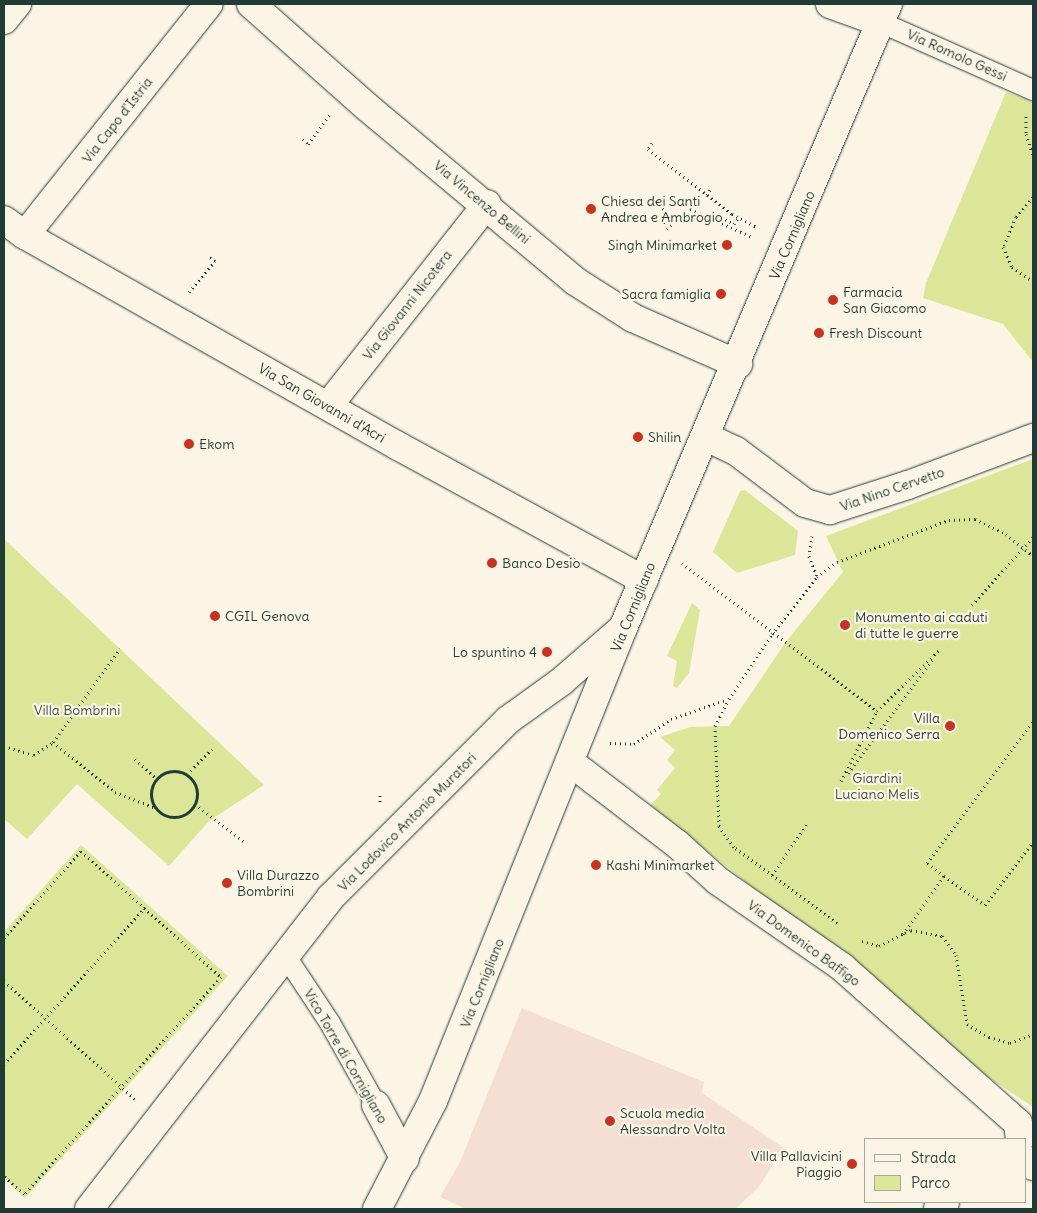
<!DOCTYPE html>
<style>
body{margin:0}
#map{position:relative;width:1037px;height:1213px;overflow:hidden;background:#fcf5e5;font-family:Delius,sans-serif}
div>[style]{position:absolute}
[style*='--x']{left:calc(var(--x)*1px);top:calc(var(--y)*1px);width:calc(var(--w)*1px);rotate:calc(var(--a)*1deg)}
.built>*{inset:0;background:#f5dfd3}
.green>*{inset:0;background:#dbe699}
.path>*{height:3px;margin-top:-1.5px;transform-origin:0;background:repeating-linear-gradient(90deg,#1f3d34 0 1px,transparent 0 5px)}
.path>.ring{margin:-1.5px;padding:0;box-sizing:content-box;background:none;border:3px solid #1f3d34;border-radius:50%}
.roads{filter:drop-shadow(0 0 1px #1f3d34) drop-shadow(0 0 1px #1f3d34)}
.service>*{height:20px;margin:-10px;padding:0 10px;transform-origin:10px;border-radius:10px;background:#fcf5e5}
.pedestrian>*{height:28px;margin:-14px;padding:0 14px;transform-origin:14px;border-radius:14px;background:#fcf5e5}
.minor>*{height:28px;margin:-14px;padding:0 14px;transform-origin:14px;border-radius:14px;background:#fcf5e5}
.tertiary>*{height:28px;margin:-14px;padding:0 14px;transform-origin:14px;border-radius:14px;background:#fcf5e5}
.secondary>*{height:28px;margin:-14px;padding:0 14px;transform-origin:14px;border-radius:14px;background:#fcf5e5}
.dots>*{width:14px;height:14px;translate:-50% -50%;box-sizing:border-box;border:2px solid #fcf5e5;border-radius:50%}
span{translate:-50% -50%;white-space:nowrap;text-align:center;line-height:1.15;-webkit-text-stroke:4.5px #fcf5e5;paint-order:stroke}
.street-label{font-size:14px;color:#1f3d34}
.poi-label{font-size:14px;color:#1f3d34}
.left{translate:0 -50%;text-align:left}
.right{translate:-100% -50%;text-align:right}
.park-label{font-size:14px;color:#3b5643}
.frame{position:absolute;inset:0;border:5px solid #1f3d34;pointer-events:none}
.legend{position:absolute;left:864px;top:1138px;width:162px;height:65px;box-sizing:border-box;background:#fcf5e5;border:1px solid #a4ab9e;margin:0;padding:6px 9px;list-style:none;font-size:15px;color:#1f3d34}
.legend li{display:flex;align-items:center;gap:10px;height:25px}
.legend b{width:25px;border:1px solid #a4ab9e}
</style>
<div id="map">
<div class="built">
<div style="clip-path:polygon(522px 1008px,704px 1082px,702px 1093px,784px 1148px,758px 1188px,735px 1209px,466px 1209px,440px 1197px,461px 1160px)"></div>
</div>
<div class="green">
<div style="clip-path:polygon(1006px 92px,1033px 102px,1033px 362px,1003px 324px,923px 298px,926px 283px)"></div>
<div style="clip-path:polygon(1033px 459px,1033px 1107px,980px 1072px,651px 805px,661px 794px,657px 790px,675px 768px,667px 760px,675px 750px,660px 737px,690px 727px,729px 726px,785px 643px,843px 572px,826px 536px)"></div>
<div style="clip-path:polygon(745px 490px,798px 531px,795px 555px,737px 573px,713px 552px,740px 491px)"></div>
<div style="clip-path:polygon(4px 539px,264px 785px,209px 821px,169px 866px,77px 784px,27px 839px,4px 819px)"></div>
<div style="clip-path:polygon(692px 603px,700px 610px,689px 673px,677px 688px,673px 686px,677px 661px,667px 656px)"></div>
<div style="clip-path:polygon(81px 845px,228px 976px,25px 1198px,4px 1178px,4px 932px)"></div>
</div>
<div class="path">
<div style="--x:1026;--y:116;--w:18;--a:90"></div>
<div style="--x:1026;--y:134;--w:23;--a:72"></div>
<div style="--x:303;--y:139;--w:7;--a:45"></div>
<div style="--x:308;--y:144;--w:37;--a:-54"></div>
<div style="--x:652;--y:143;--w:7;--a:124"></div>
<div style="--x:648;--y:149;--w:106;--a:37.7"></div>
<div style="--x:732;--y:214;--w:27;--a:28"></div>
<div style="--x:707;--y:195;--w:8;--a:-60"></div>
<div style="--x:1033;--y:197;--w:26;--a:130"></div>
<div style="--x:1016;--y:217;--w:33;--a:113"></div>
<div style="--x:1003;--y:247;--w:22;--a:66"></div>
<div style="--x:1012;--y:267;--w:25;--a:34"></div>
<div style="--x:659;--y:205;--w:16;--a:40"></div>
<div style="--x:671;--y:215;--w:13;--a:132"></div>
<div style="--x:721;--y:217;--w:15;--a:28"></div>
<div style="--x:734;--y:224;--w:7;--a:-56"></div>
<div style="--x:667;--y:229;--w:30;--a:-41"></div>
<div style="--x:690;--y:209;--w:68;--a:24.3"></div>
<div style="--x:189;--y:292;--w:40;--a:-50"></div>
<div style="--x:215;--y:261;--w:9;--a:-144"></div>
<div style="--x:812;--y:536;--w:20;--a:99"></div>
<div style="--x:809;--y:556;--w:22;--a:69"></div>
<div style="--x:682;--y:563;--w:245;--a:37.2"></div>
<div style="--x:972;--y:605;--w:91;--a:-48.1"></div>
<div style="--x:53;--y:742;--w:80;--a:38.9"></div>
<div style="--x:115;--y:792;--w:44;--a:21.3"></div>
<div style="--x:610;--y:743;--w:24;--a:2"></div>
<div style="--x:634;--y:744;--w:45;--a:-34"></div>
<div style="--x:671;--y:719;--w:60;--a:-19.3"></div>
<div style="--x:4;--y:746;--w:31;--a:17"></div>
<div style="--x:34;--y:755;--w:23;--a:-34"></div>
<div style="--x:53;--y:742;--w:115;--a:-54.2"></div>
<div style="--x:135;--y:759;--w:30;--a:42"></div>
<div class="ring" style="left:151px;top:771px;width:43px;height:43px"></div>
<div style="--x:848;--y:773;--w:141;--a:-53.4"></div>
<div style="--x:187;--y:774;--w:35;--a:-45"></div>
<div style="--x:841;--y:781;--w:79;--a:-62.8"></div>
<div style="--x:877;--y:711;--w:86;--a:-44.5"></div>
<div style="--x:380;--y:795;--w:8;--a:90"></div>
<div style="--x:195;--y:804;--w:64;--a:37.4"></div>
<div style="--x:772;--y:875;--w:64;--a:-55.8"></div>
<div style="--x:944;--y:876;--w:50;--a:35.3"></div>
<div style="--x:985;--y:905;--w:79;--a:-52.7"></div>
<div style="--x:837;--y:923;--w:128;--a:-143.6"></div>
<div style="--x:734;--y:847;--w:26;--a:-126"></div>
<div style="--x:719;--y:826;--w:100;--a:-92.3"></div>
<div style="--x:715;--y:726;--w:30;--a:-63"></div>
<div style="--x:729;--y:699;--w:78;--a:-56.5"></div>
<div style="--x:772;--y:634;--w:73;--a:-51.7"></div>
<div style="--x:817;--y:577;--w:25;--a:-37"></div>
<div style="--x:837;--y:562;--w:120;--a:-20.6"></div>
<div style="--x:949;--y:520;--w:26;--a:-2"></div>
<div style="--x:975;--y:519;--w:34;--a:26"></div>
<div style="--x:1006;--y:534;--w:35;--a:39"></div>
<div style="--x:905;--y:933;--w:7;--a:-27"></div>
<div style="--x:911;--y:930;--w:32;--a:11"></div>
<div style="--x:942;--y:936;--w:24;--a:54"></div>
<div style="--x:956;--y:955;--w:70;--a:80.9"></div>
<div style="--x:967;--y:1024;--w:26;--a:31"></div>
<div style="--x:989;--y:1037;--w:22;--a:16"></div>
<div style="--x:1010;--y:1043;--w:25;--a:-21"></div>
<div style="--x:4;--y:938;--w:116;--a:-48.5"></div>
<div style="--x:81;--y:851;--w:188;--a:42"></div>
<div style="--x:221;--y:977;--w:293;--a:132.2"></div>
<div style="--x:24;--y:1194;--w:27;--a:-138"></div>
<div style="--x:862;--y:941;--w:18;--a:16"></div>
<div style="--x:879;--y:946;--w:27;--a:-27"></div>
<div style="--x:903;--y:934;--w:71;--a:-54.7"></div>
<div style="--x:944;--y:876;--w:21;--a:-143"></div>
<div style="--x:927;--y:863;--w:177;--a:-53.3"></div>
<div style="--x:4;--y:981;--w:176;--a:42"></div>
<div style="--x:4;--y:1064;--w:215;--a:-48"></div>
</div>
<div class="roads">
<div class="service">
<div style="--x:880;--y:22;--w:167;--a:24"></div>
<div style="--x:285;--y:955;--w:82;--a:56.5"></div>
<div style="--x:330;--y:1023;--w:94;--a:60.7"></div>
</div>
<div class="pedestrian">
<div style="--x:570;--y:762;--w:135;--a:37.5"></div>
<div style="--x:677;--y:844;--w:55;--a:42.1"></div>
<div style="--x:718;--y:881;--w:151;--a:34.7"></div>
<div style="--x:842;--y:967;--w:235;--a:41.6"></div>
<div style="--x:1018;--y:1123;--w:16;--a:83"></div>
<div style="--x:376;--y:1105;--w:61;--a:61.8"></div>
</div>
<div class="minor">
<div style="--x:251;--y:4;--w:155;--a:41.6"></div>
<div style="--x:367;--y:107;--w:271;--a:39.9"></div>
<div style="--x:575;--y:281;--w:69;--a:32.5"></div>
<div style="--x:633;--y:318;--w:115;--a:23.7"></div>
<div style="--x:830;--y:4;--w:53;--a:19.8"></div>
<div style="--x:4;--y:20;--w:21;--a:-51"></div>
<div style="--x:328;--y:406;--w:257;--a:-51.8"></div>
<div style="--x:89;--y:1209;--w:395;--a:-52.2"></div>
<div style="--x:331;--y:897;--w:250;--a:-45"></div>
<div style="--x:508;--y:720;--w:67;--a:-35.8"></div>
<div style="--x:562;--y:681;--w:81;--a:-41"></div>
</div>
<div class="tertiary">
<div style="--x:25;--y:235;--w:295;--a:-51.5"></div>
<div style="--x:706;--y:437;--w:33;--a:25"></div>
<div style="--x:736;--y:451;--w:86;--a:37"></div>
<div style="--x:805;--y:503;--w:26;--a:16"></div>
<div style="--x:830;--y:510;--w:82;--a:-17.8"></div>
<div style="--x:908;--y:485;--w:134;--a:-20.6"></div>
<div style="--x:1026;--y:1160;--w:9;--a:41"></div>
<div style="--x:938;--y:1209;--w:10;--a:-45"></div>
</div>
<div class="secondary">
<div style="--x:4;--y:220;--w:26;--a:36"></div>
<div style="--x:25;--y:235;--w:429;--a:29.5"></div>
<div style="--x:398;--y:446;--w:280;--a:28.6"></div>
<div style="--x:377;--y:1209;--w:122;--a:-62.6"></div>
<div style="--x:433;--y:1101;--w:510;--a:-68.12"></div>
<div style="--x:623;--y:628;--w:678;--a:-66.99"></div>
</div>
</div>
<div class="dots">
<div style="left:591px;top:209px;background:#c8321e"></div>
<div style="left:727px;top:245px;background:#c8321e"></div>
<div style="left:721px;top:294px;background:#c8321e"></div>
<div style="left:833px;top:300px;background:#c8321e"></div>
<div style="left:819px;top:333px;background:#c8321e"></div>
<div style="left:638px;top:437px;background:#c8321e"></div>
<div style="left:189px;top:444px;background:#c8321e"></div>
<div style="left:492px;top:563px;background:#c8321e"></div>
<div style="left:215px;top:616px;background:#c8321e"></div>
<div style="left:845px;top:625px;background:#c8321e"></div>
<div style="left:547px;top:652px;background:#c8321e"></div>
<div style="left:950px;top:726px;background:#c8321e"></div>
<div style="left:596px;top:865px;background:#c8321e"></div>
<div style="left:227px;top:883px;background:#c8321e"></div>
<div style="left:610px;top:1121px;background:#c8321e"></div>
<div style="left:852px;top:1164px;background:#c8321e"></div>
</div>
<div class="street-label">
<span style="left:957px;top:55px;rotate:24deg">Via Romolo Gessi</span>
<span style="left:117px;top:120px;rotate:-52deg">Via Capo d'Istria</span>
<span style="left:482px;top:202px;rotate:40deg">Via Vincenzo Bellini</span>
<span style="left:792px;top:235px;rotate:-67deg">Via Cornigliano</span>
<span style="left:407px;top:305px;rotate:-52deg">Via Giovanni Nicotera</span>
<span style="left:322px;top:403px;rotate:30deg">Via San Giovanni d'Acri</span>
<span style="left:892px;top:489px;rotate:-19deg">Via Nino Cervetto</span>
<span style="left:633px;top:607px;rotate:-68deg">Via Cornigliano</span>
<span style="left:407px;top:822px;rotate:-45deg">Via Lodovico Antonio Muratori</span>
<span style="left:804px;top:943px;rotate:36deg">Via Domenico Baffigo</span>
<span style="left:482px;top:983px;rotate:-68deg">Via Cornigliano</span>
<span style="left:346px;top:1056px;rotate:60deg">Vico Torre di Cornigliano</span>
</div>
<div class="poi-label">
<span class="left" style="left:601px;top:209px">Chiesa dei Santi<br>Andrea e Ambrogio</span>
<span class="right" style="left:717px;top:245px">Singh Minimarket</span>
<span class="left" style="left:843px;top:300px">Farmacia<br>San Giacomo</span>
<span class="right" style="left:711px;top:294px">Sacra famiglia</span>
<span class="left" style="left:829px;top:333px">Fresh Discount</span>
<span class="left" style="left:648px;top:437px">Shilin</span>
<span class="left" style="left:199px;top:444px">Ekom</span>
<span class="left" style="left:502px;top:563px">Banco Desio</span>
<span class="left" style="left:225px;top:616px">CGIL Genova</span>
<span class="left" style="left:855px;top:625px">Monumento ai caduti<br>di tutte le guerre</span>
<span class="right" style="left:537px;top:652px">Lo spuntino 4</span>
<span class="right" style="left:940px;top:726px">Villa<br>Domenico Serra</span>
<span class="left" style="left:606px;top:865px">Kashi Minimarket</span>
<span class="left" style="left:237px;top:883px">Villa Durazzo<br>Bombrini</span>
<span class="left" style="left:620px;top:1121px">Scuola media<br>Alessandro Volta</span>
<span class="right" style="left:842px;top:1164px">Villa Pallavicini<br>Piaggio</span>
</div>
<div class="park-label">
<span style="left:77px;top:710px">Villa Bombrini</span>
<span style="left:877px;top:786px">Giardini<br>Luciano Melis</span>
</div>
<div class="frame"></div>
<ul class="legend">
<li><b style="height:6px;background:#fcf5e5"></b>Strada</li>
<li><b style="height:14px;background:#dbe699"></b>Parco</li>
</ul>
</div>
